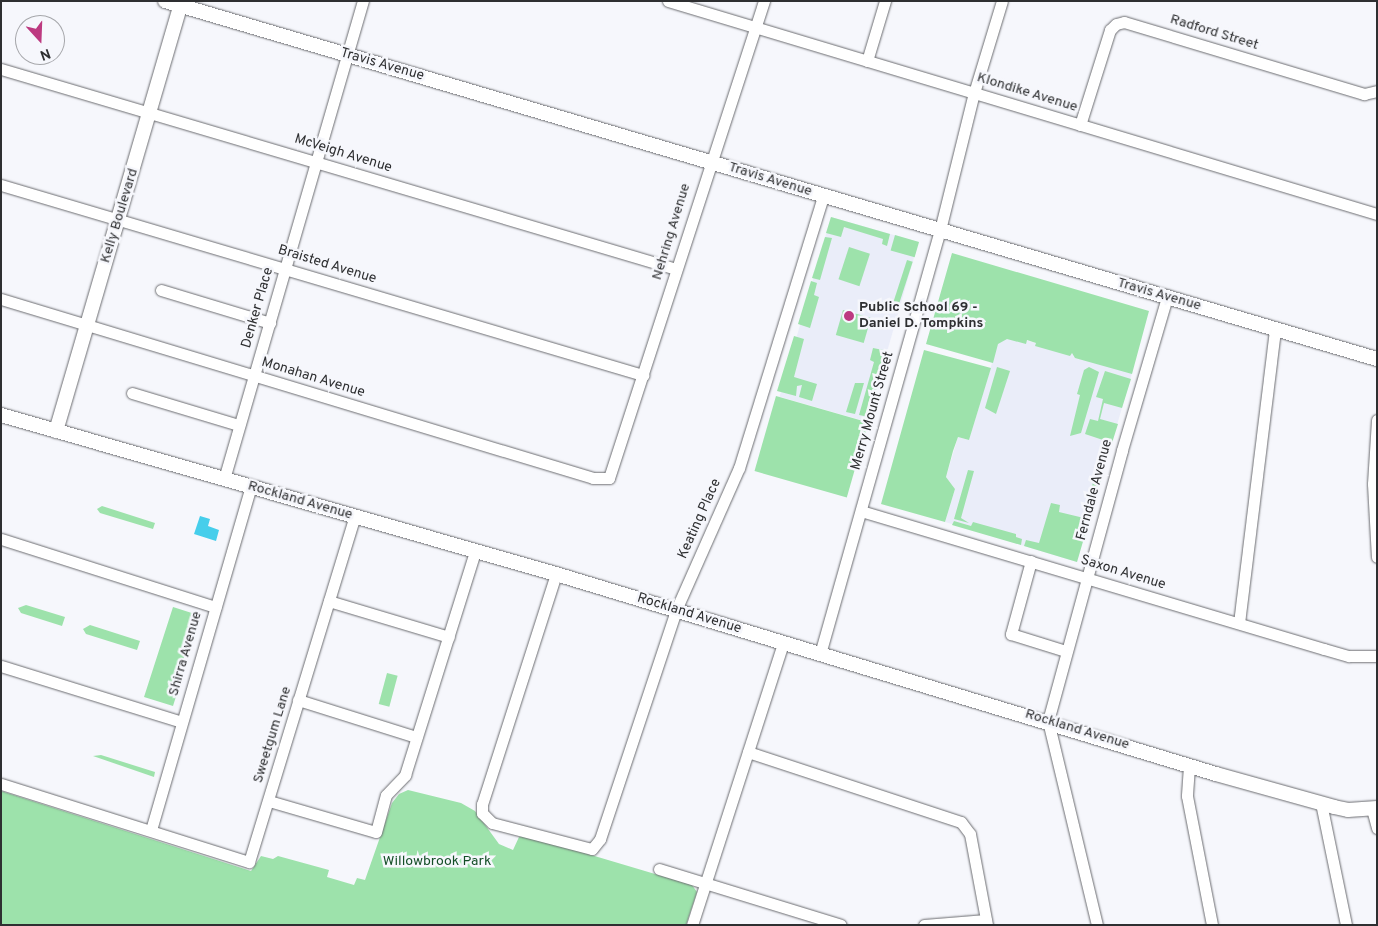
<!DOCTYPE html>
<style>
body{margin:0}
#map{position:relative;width:1378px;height:926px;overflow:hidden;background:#f6f7fc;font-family:Overpass,sans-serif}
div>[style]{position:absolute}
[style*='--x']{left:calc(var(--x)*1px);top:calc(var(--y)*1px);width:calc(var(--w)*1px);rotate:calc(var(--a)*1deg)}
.built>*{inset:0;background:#eaedf9;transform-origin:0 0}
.green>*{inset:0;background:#9de2ab;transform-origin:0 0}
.water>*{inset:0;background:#46ceeb}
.roads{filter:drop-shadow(0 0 1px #6b6c70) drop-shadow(0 0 1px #6b6c70)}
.minor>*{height:11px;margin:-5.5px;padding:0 5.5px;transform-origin:5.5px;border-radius:5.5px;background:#fff}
.tertiary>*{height:14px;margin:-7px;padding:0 7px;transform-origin:7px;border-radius:7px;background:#fff}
.dots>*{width:14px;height:14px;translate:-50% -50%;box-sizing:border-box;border:2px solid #f6f7fc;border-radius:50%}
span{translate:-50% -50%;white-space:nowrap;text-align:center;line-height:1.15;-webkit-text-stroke:5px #f6f7fc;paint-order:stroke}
.street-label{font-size:14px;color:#2e2f31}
.poi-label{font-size:14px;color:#2e2f31;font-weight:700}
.left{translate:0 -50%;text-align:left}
.park-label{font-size:14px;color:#144f27}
.frame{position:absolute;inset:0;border:2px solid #2e2f31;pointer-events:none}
.north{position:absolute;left:15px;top:15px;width:50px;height:50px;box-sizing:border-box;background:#f6f7fc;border:1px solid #a6a7ab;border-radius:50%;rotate:160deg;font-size:14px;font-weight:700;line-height:20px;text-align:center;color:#2e2f31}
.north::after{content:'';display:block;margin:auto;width:18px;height:22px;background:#bd3a80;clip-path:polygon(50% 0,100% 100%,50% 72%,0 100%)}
</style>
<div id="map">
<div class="built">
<div style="left:831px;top:217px;width:91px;height:187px;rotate:16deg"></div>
<div style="clip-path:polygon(1007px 335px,1133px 370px,1077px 562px,945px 522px,955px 489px,946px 477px,958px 437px,969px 440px,992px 363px,989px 362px,995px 341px)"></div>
</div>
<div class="green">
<div style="clip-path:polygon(831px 217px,890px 234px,887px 246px,882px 244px,883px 239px,844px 227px,841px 237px,826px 233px)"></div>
<div style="left:895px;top:235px;width:25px;height:16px;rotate:16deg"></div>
<div style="clip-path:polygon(825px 237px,832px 238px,820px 280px,812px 278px)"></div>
<div style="left:849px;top:247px;width:22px;height:34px;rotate:18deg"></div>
<div style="clip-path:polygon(952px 253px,1149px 311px,1132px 374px,1075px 358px,1072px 353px,1070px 356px,1035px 346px,1036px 343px,1027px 340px,1026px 344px,1007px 339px,998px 344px,993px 363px,926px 344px)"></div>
<div style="left:907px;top:260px;width:6px;height:43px;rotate:18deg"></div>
<div style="clip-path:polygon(811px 281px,817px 283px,814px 295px,819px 297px,810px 328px,798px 324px)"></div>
<div style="left:843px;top:310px;width:29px;height:26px;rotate:16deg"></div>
<div style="clip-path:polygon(794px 336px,804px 339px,794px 377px,817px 384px,812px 401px,799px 397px,802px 385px,797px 386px,796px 396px,777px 391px)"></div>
<div style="clip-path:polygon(873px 348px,888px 351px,869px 417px,859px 415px,874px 362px,870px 360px)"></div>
<div style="clip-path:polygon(924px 350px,991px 368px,969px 440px,958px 437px,953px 451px,946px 477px,955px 489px,945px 522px,881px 504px)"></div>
<div style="clip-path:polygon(997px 367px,1010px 371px,996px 414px,985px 408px)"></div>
<div style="clip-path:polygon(1089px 367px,1099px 372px,1081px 433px,1070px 436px,1080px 395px,1077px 394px,1084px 370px)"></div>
<div style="clip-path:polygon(1105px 371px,1131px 379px,1122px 408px,1104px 403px,1100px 419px,1118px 424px,1112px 443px,1085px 434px,1090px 419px,1098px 421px,1103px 399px,1096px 397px)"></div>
<div style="clip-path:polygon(855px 383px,864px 383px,855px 414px,846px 412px)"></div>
<div style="left:776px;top:396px;width:96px;height:78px;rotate:16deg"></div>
<div style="left:1100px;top:458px;width:7px;height:47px;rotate:16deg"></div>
<div style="clip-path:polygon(968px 470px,974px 471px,961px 518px,969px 523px,954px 519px)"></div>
<div style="clip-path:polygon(1051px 503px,1060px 505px,1059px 512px,1084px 518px,1085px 513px,1091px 514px,1077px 562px,1024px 546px,1026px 540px,1039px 543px)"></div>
<div style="clip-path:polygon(102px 506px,155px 523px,153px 529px,100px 513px,97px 509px)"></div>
<div style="clip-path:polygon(954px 521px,971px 526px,973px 522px,1016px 534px,1016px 537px,1022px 539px,1021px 545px,952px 525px)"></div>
<div style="clip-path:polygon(26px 605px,65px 617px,62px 626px,21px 613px,18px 608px)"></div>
<div style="clip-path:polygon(173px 607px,198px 615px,175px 685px,179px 687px,173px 706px,144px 697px)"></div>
<div style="clip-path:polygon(90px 625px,140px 641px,137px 650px,86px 634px,83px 629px)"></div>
<div style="left:387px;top:673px;width:11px;height:32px;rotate:15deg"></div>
<div style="clip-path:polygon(101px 755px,155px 772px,154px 777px,93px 756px)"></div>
<div style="clip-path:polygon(408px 790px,461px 803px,475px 811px,499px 844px,513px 850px,519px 837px,524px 835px,692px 885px,697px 892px,686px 925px,1px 925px,1px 791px,251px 871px,261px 856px,273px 859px,278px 856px,329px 870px,327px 877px,354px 885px,357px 878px,365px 880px,392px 803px,399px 794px)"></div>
</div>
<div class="water">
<div style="clip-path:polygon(200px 516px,210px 519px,208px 526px,219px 530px,216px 541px,194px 534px)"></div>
</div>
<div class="roads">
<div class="minor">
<div style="--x:668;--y:1;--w:740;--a:16.72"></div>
<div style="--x:867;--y:61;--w:63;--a:-73.3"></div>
<div style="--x:1;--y:69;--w:704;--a:16.5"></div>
<div style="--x:1080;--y:125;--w:100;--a:-72.5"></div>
<div style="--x:1110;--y:30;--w:8;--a:-45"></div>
<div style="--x:1116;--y:24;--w:8;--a:-14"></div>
<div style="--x:1124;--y:22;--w:251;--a:16.7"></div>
<div style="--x:1364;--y:94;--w:13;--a:-13"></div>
<div style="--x:1;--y:185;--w:670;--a:16.49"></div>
<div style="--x:161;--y:290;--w:114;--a:16.8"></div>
<div style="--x:1;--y:299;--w:618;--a:16.82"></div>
<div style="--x:593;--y:478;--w:16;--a:0"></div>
<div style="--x:609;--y:478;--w:502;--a:-72"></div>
<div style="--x:132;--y:393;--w:112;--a:16.7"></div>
<div style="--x:1377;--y:420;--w:64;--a:93.6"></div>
<div style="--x:1373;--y:484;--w:73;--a:86.9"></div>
<div style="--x:224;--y:479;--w:498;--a:-73.8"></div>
<div style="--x:861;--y:511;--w:483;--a:16.6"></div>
<div style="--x:1324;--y:649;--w:26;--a:16"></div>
<div style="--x:1349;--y:656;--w:28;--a:0"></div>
<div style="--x:1;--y:539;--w:225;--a:17.6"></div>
<div style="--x:1031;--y:561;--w:76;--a:105.3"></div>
<div style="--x:1011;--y:634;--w:58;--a:17.2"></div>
<div style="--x:556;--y:574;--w:242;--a:107.8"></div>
<div style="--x:482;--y:804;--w:9;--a:90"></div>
<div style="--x:482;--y:813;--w:14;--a:45"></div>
<div style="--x:492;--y:823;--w:103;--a:14.6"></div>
<div style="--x:592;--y:849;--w:13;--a:-51"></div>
<div style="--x:600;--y:839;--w:241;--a:-71.6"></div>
<div style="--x:676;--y:610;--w:155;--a:-66.1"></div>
<div style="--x:739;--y:468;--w:285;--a:-72.8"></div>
<div style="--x:329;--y:601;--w:125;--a:16.7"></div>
<div style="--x:1239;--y:623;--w:296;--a:-83"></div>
<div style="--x:820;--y:654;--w:441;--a:-74.2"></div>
<div style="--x:940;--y:230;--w:141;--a:-76.1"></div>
<div style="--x:974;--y:93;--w:96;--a:-73.1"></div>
<div style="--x:1;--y:666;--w:189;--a:17.2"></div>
<div style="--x:298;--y:700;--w:124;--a:17.4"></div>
<div style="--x:748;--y:752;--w:224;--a:18.2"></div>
<div style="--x:961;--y:822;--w:15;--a:53"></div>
<div style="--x:970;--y:834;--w:93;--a:79.4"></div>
<div style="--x:1189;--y:766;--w:30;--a:94"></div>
<div style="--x:1187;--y:796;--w:131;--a:79"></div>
<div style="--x:1;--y:784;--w:260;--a:17.5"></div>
<div style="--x:249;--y:862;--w:362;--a:-73"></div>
<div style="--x:269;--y:801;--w:111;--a:16.2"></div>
<div style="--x:376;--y:832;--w:38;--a:-75"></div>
<div style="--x:386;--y:795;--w:28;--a:-46"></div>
<div style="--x:405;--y:775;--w:235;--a:-72.6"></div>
<div style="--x:1321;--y:803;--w:125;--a:78.4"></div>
<div style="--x:1372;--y:809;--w:20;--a:75"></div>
<div style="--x:151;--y:830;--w:358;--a:-73.8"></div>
<div style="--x:659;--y:869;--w:190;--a:17.1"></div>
<div style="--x:692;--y:925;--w:296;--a:-72.1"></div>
<div style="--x:924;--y:925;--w:62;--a:-4.6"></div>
<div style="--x:1097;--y:925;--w:210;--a:-103.5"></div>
<div style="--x:1048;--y:721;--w:281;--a:-74.7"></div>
<div style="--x:1122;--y:450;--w:159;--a:-73.6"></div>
</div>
<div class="tertiary">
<div style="--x:165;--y:1;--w:1264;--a:16.46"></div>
<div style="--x:1;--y:415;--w:577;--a:15.99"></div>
<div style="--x:556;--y:574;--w:690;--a:16.86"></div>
<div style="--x:1216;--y:774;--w:123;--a:15.6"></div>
<div style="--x:1334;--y:807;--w:14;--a:12"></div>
<div style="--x:1348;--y:810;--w:29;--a:-4"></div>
<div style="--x:56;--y:431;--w:448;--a:-73.7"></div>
</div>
</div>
<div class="dots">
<div style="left:849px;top:316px;background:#bd3a80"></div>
</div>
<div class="street-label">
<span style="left:1214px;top:33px;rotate:17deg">Radford Street</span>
<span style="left:382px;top:65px;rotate:16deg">Travis Avenue</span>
<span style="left:1027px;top:93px;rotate:17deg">Klondike Avenue</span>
<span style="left:343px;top:154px;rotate:17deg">McVeigh Avenue</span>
<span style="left:770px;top:180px;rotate:17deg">Travis Avenue</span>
<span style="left:120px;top:216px;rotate:-73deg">Kelly Boulevard</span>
<span style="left:672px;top:232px;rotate:-73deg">Nehring Avenue</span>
<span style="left:327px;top:265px;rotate:17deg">Braisted Avenue</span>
<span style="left:1159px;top:295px;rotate:16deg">Travis Avenue</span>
<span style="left:258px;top:308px;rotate:-74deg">Denker Place</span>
<span style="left:313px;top:378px;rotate:17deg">Monahan Avenue</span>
<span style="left:873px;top:411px;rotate:-74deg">Merry Mount Street</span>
<span style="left:1095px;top:490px;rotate:-75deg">Ferndale Avenue</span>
<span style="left:300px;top:501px;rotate:16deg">Rockland Avenue</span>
<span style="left:700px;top:519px;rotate:-66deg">Keating Place</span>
<span style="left:1123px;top:573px;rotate:17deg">Saxon Avenue</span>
<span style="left:689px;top:614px;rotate:17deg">Rockland Avenue</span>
<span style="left:186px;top:654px;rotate:-74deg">Shirra Avenue</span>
<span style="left:1077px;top:730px;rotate:17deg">Rockland Avenue</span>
<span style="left:273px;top:735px;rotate:-73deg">Sweetgum Lane</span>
</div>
<div class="poi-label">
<span class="left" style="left:859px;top:316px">Public School 69 -<br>Daniel D. Tompkins</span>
</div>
<div class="park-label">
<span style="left:437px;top:862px">Willowbrook Park</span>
</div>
<div class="frame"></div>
<div class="north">N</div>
</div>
